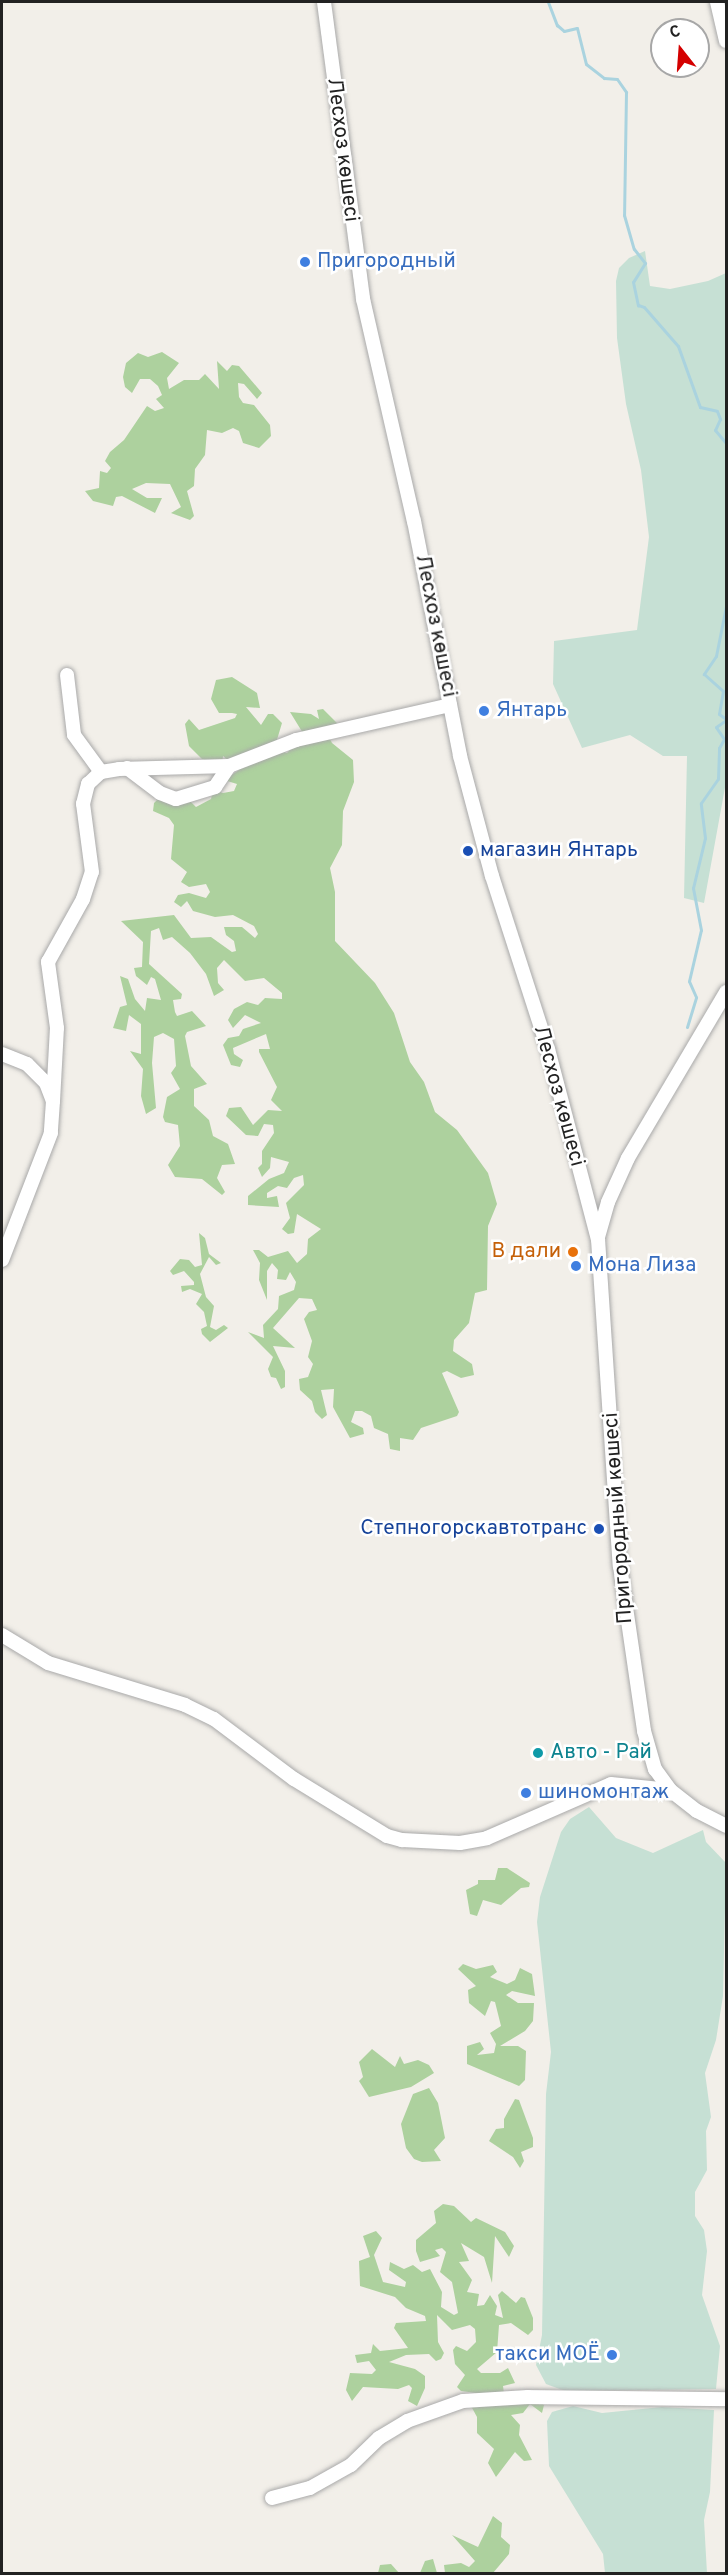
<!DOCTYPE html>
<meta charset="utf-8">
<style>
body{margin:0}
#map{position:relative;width:728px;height:2575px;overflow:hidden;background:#f2efe9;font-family:Overpass,sans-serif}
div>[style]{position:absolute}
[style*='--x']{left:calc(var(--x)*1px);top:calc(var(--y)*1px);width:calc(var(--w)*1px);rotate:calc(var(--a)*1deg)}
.forest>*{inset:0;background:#add19e}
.wetland>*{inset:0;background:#c6e0d4}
.stream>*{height:3px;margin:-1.5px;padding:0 1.5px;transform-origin:1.5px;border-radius:1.5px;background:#aad3df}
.roads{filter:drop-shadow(0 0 2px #a9a9a9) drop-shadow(0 0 2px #a9a9a9)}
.minor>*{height:14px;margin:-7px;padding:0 7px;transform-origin:7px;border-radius:7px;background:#fff}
.dots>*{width:16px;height:16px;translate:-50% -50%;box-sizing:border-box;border:3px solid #fff;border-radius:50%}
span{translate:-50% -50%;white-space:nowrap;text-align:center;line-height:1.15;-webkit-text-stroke:5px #fff;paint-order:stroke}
.street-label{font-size:21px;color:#222}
.shop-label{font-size:21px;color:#366cbe}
.left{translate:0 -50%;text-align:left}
.right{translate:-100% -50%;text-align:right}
.transit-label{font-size:21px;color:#164399}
.food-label{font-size:21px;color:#c56008}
.culture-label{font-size:21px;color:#0d838f}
.frame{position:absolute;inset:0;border:3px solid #222;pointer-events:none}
.north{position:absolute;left:650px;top:18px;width:60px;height:60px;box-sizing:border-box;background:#fff;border:2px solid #a7a7a7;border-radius:50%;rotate:343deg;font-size:16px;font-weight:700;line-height:24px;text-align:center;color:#222}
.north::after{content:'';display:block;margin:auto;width:21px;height:27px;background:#d40000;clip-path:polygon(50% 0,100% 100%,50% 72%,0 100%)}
</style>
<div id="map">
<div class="forest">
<div style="clip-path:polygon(162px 352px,179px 363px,167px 378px,169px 389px,184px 380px,199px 380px,205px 374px,219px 389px,217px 361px,227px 371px,232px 365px,239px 366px,262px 393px,257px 399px,244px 384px,238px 383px,239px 397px,243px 403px,254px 405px,270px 425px,271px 436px,259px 448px,243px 443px,239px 431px,233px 428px,222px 433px,207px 430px,205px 455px,195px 469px,194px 486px,187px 491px,194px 516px,190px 520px,171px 513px,181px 507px,170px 484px,146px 483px,132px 489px,147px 498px,162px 498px,155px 513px,122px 496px,116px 497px,113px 506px,93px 501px,85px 491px,99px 488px,100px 471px,107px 473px,111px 468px,105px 461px,110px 452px,124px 440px,147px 406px,155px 411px,164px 408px,156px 399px,162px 395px,158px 386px,150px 379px,140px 379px,132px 393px,125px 387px,123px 377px,126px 363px,138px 353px,148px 357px)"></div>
<div style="clip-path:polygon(232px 677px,257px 693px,260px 708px,246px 707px,261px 725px,268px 714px,273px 714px,282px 723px,276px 743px,280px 751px,287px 753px,297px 742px,309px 743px,290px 712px,311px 714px,319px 719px,317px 710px,323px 709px,338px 724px,325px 729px,332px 743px,353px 760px,354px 782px,343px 811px,342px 845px,330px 868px,335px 892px,335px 941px,375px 983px,394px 1013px,410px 1062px,424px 1082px,435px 1112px,457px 1130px,488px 1173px,497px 1204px,488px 1226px,487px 1290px,475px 1293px,469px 1323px,454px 1340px,453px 1351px,472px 1364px,474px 1375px,461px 1378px,447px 1371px,442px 1373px,459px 1412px,457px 1416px,421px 1428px,413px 1440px,400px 1438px,400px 1451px,390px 1449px,388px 1434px,374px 1428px,371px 1416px,362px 1411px,355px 1411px,351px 1422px,363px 1428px,364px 1434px,350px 1438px,333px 1407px,334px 1389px,321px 1390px,327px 1415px,322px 1419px,315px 1412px,312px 1401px,300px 1390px,299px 1379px,308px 1377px,313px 1364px,308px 1357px,312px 1341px,304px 1319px,309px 1312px,317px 1310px,312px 1299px,299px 1298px,273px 1328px,295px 1348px,273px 1346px,285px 1371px,285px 1387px,281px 1389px,276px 1378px,271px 1377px,268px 1369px,273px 1357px,248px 1332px,264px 1338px,263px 1325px,278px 1309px,279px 1296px,294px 1290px,296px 1282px,290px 1272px,286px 1280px,277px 1279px,278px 1270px,272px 1263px,267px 1271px,267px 1300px,259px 1280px,260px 1263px,253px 1250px,259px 1250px,268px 1257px,288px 1251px,297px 1263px,307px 1254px,308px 1239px,321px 1229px,297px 1214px,294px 1233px,288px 1234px,282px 1229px,290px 1218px,286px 1203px,304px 1185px,303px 1175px,294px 1178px,287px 1188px,278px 1186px,267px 1193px,267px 1198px,277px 1196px,279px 1207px,248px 1205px,248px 1196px,269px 1179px,284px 1173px,289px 1162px,271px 1157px,270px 1168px,262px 1177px,258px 1168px,262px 1164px,262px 1151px,274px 1133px,273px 1125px,264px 1124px,258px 1136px,246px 1135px,226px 1116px,229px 1108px,241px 1107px,253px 1125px,268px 1110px,282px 1111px,271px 1100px,277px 1087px,259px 1052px,259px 1049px,270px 1049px,266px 1034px,233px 1048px,234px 1054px,243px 1060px,240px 1067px,231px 1065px,223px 1045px,228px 1038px,239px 1036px,243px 1029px,261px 1023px,245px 1015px,233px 1028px,228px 1020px,234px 1009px,247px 1002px,258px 1005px,265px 998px,282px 999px,282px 993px,264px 978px,245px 981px,224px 960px,217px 968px,218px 983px,224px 990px,214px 996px,206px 974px,190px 953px,172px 937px,163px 940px,159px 928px,151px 931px,149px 964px,182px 994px,181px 999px,173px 1000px,175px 1012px,177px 1016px,192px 1011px,206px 1026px,187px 1032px,185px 1036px,191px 1066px,207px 1084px,194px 1089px,194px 1106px,209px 1120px,213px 1136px,228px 1144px,235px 1164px,222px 1165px,217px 1178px,225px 1192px,222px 1195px,202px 1179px,175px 1177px,168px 1165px,180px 1146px,178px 1125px,165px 1122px,163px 1117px,167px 1097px,180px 1089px,171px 1073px,176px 1066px,174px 1039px,163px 1033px,154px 1037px,152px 1063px,156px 1108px,146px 1114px,141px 1096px,143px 1069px,130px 1051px,141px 1054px,141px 1024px,129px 1015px,126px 1031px,113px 1028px,120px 1007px,127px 1005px,120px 976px,128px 979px,135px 999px,145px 1011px,147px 998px,161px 1000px,155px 979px,151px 977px,147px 985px,136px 976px,134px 968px,142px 967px,143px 942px,121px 921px,174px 915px,191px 938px,211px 937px,232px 952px,236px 951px,234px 941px,226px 935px,224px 927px,242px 927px,255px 938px,258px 934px,254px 926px,233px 915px,215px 917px,193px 911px,187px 901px,181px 907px,174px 902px,178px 895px,189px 893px,206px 898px,210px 892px,206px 884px,189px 887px,181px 882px,187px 872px,171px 859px,174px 825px,169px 818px,153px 811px,154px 803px,160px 797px,190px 801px,196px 807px,211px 799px,213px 790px,223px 793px,234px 791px,237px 784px,224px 780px,239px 770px,223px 756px,222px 765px,202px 759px,189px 746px,185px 724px,189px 719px,199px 730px,235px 718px,237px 714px,232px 713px,219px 713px,211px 699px,216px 680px)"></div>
<div style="clip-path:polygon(199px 1233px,205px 1238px,209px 1254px,221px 1263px,216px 1265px,209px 1257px,200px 1274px,206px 1297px,214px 1306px,210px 1327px,216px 1330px,224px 1325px,228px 1328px,210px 1342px,202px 1334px,201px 1329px,207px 1326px,204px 1312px,196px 1304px,202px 1294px,190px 1289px,182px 1292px,181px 1286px,194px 1285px,194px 1282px,184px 1271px,173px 1275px,170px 1271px,180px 1259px,189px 1260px,195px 1267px,202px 1265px)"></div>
<div style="clip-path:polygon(498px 1868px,507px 1868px,530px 1883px,529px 1887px,521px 1888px,501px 1905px,483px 1900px,477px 1916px,470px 1914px,466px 1890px,478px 1884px,478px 1880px,495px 1880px)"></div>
<div style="clip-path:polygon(463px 1964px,476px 1969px,493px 1965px,497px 1972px,490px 1977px,507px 1984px,515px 1980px,520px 1968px,532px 1974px,535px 1996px,512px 1991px,506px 1995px,518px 2003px,534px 2003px,533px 2021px,525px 2031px,500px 2046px,518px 2046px,526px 2051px,525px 2080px,519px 2086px,467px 2064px,467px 2046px,480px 2042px,484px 2049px,477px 2055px,494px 2053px,496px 2044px,490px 2033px,501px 2026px,495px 2002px,491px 2001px,485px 2016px,469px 2003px,468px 1990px,476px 1986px,458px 1969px)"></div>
<div style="clip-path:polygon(372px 2049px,395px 2067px,400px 2056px,404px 2064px,418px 2060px,429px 2065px,434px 2073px,411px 2087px,369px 2097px,359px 2081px,363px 2077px,359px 2062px)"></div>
<div style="clip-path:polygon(429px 2088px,438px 2103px,445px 2138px,434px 2150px,441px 2161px,422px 2162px,414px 2159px,406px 2148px,401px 2124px,413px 2094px)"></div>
<div style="clip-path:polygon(515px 2099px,519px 2100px,533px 2138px,533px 2147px,521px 2152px,524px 2161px,520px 2168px,513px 2157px,489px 2141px,496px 2129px,504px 2128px,504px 2119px)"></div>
<div style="clip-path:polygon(443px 2204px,454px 2206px,471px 2222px,476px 2218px,505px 2232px,514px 2246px,509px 2257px,495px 2236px,492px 2283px,484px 2257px,461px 2243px,469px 2261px,459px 2262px,472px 2280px,467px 2292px,479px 2294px,477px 2306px,484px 2305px,490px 2295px,497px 2306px,495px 2315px,503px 2318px,498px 2295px,502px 2291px,516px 2303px,521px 2297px,525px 2298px,533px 2318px,533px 2330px,528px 2335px,511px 2323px,499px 2325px,497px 2352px,477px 2369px,481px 2373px,500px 2373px,508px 2368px,515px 2383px,503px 2386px,505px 2401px,542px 2403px,544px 2405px,542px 2413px,530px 2404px,523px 2413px,511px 2415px,520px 2425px,519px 2435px,532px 2460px,524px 2461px,515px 2452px,496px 2477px,488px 2463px,494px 2449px,477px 2433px,477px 2417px,471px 2406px,476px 2393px,461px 2391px,457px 2387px,465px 2375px,455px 2364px,453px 2350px,456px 2346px,467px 2351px,476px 2342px,475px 2329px,470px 2325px,452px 2330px,437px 2315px,438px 2342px,444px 2353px,441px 2359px,436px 2361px,429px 2354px,406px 2355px,389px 2362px,415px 2369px,425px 2376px,425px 2388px,417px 2406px,408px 2401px,412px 2388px,409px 2385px,398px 2389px,363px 2387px,352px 2401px,346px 2390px,350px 2373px,372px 2374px,376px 2370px,369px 2361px,357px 2363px,355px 2355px,371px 2353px,373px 2344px,380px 2351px,408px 2348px,394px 2328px,396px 2323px,426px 2321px,425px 2316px,406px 2308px,395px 2297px,360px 2286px,359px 2261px,370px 2257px,363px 2236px,376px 2231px,382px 2238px,374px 2255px,383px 2282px,405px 2287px,406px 2282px,389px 2270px,390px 2262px,404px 2269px,413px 2265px,422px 2272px,430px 2269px,442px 2292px,441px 2307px,454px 2315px,458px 2313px,452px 2282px,440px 2272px,446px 2252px,442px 2248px,435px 2250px,440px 2256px,420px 2262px,416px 2251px,416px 2240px,436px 2223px,434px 2211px)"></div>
<div style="clip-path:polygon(493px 2516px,502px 2523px,501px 2537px,510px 2545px,509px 2554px,493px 2573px,445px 2573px,444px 2565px,461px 2563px,469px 2567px,475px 2561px,452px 2535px,478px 2547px)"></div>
<div style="clip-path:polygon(433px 2559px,437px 2573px,420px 2573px,425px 2561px)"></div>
<div style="clip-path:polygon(391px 2564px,399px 2573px,378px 2573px,380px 2565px)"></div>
</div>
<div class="wetland">
<div style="clip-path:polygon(645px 251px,650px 286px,670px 289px,708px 281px,726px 273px,726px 782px,704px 903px,684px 898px,687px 756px,663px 756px,630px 735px,582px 748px,553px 684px,554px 641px,637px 630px,649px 537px,641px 470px,626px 404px,617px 338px,616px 281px,619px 268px,629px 258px)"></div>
<div style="clip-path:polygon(589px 1807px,616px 1838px,653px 1853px,703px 1830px,706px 1842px,726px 1863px,723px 1996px,716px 2040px,705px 2073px,711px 2117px,706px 2131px,707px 2170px,695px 2192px,695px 2216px,704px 2230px,707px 2251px,702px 2295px,720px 2346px,716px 2389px,565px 2391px,546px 2384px,536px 2365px,542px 2335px,546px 2094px,551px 2052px,537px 1922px,540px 1897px,561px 1832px,570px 1819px)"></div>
<div style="clip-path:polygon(573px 2406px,602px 2413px,662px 2407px,714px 2410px,710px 2492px,704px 2520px,707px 2573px,605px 2573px,603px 2554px,549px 2466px,547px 2421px,552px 2412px)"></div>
</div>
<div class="stream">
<div style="--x:548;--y:2;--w:25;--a:69"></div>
<div style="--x:557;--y:25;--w:9;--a:41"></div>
<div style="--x:564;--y:31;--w:13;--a:-13"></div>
<div style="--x:577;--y:28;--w:37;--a:76"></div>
<div style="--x:586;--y:64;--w:23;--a:38"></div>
<div style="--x:604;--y:78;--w:13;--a:4"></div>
<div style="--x:617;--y:79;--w:16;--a:55"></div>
<div style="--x:626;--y:92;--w:123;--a:90.9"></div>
<div style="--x:624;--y:215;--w:35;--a:74"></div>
<div style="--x:634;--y:249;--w:18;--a:52"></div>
<div style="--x:645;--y:263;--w:22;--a:122"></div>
<div style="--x:633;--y:282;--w:24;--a:78"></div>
<div style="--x:638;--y:305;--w:6;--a:18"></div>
<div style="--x:644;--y:307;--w:52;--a:48.9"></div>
<div style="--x:678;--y:346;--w:65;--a:70.2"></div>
<div style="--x:700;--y:407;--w:17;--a:13"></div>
<div style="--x:717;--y:411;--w:9;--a:69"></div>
<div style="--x:720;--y:419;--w:12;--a:114"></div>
<div style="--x:715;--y:430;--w:17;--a:50"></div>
<div style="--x:726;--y:606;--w:51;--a:101.3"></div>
<div style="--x:716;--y:656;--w:22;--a:124"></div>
<div style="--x:704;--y:674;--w:25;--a:42"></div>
<div style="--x:723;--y:691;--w:23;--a:100"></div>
<div style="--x:719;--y:714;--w:9;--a:36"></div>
<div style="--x:687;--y:1027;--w:31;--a:-73"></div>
<div style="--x:696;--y:997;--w:17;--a:-114"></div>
<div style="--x:689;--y:981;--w:52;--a:-76.8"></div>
<div style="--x:701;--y:930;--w:43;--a:-100.8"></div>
<div style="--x:693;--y:888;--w:51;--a:-76.5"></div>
<div style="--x:705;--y:838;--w:35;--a:-97"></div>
<div style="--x:701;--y:803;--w:29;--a:-55"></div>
<div style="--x:718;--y:779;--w:31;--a:-88"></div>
<div style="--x:719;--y:748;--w:10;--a:-61"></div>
<div style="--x:724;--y:739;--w:14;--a:-124"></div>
<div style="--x:716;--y:727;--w:12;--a:-35"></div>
</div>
<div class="roads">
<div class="minor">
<div style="--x:324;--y:2;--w:300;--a:82.5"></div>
<div style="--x:363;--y:299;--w:228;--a:77.1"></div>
<div style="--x:414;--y:521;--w:239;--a:78.9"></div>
<div style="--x:460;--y:756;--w:124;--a:75.1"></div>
<div style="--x:492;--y:876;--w:182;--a:72.1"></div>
<div style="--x:548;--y:1049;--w:196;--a:75.3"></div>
<div style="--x:598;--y:1239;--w:328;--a:86.2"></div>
<div style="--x:620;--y:1566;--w:167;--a:81.7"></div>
<div style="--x:644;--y:1731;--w:40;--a:74"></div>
<div style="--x:655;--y:1769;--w:26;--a:54"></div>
<div style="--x:670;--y:1790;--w:34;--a:38"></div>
<div style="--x:697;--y:1811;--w:33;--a:27"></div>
<div style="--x:717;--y:2;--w:40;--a:77"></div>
<div style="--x:67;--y:675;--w:60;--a:83.3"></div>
<div style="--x:74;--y:735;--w:46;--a:53.9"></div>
<div style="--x:127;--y:768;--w:41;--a:37.1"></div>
<div style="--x:160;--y:793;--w:17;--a:21"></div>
<div style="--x:176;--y:799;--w:41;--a:-17.1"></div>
<div style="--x:215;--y:787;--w:25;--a:-56"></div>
<div style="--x:2;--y:1054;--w:27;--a:22"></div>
<div style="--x:27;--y:1064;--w:27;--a:45"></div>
<div style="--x:46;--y:1083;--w:19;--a:69"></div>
<div style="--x:53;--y:1101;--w:32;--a:94"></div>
<div style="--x:51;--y:1133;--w:136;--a:111.1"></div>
<div style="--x:53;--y:1101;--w:73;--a:-86.9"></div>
<div style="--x:57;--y:1028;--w:67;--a:-97.8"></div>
<div style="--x:48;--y:962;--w:72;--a:-60.9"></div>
<div style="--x:83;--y:899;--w:28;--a:-72"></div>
<div style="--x:92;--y:872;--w:69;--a:-97.5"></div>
<div style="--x:83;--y:804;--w:21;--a:-76"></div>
<div style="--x:88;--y:784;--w:18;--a:-43"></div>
<div style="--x:101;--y:772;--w:18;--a:-9"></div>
<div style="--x:119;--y:769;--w:110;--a:-1.6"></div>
<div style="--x:229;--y:766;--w:72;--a:-21.2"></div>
<div style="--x:296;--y:740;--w:158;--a:-12.8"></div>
<div style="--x:598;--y:1237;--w:36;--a:-74"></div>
<div style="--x:608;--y:1202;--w:48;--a:-65.6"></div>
<div style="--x:628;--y:1158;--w:193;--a:-59.4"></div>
<div style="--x:2;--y:1635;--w:54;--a:31.3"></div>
<div style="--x:48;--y:1663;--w:143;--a:17"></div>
<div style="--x:185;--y:1705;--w:32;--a:26"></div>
<div style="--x:214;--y:1719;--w:100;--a:36.9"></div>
<div style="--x:294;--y:1779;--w:109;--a:31.5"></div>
<div style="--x:387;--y:1836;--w:16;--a:15"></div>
<div style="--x:402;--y:1840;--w:58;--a:3"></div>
<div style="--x:460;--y:1843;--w:27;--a:-10"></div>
<div style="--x:487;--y:1838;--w:135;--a:-23.5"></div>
<div style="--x:611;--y:1784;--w:59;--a:5.8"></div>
<div style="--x:272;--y:2498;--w:39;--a:-15"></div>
<div style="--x:310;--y:2488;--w:47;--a:-29.3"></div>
<div style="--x:351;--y:2465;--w:39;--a:-44"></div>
<div style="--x:379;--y:2438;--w:33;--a:-31"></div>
<div style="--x:407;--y:2421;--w:59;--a:-19.7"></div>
<div style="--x:463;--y:2401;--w:65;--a:-3.5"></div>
<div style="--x:528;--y:2397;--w:198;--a:0.6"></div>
</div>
</div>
<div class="dots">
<div style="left:305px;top:262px;background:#3f7fe0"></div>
<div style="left:484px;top:711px;background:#3f7fe0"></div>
<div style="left:468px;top:851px;background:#1a4fb4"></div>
<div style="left:573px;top:1252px;background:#e8710a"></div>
<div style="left:576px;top:1266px;background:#3f7fe0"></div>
<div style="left:599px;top:1529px;background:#1a4fb4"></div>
<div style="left:538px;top:1753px;background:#0f9aa8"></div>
<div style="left:526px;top:1793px;background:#3f7fe0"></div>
<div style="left:612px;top:2355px;background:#3f7fe0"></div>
</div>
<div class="street-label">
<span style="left:342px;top:150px;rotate:83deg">Лесхоз көшесі</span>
<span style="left:435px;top:626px;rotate:79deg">Лесхоз көшесі</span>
<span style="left:558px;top:1096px;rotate:75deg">Лесхоз көшесі</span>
<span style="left:619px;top:1518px;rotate:-94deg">Пригородный көшесі</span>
</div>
<div class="shop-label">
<span class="left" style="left:317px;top:262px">Пригородный</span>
<span class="left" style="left:496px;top:711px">Янтарь</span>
<span class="left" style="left:588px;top:1266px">Мона Лиза</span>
<span class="left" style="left:538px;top:1793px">шиномонтаж</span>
<span class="right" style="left:600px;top:2355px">такси МОЁ</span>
</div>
<div class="transit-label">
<span class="left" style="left:480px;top:851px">магазин Янтарь</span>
<span class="right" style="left:587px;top:1529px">Степногорскавтотранс</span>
</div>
<div class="food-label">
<span class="right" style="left:561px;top:1252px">В дали</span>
</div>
<div class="culture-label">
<span class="left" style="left:550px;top:1753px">Авто - Рай</span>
</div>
<div class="frame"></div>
<div class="north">С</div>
</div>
